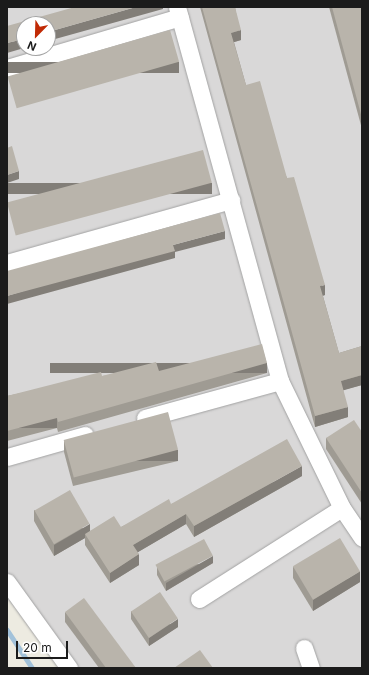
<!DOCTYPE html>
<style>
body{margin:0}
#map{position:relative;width:369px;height:675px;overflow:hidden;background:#edebe1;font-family:Inter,sans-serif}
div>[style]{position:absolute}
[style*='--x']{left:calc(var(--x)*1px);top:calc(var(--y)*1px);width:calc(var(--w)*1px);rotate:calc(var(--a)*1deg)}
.residential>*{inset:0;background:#d9d8d8}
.stream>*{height:5px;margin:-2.5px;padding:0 2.5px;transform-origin:2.5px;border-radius:2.5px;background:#a2c2da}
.roads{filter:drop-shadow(0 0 1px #a2a2a2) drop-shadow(0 0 1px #a2a2a2)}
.street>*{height:17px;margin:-8.5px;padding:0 8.5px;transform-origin:8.5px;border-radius:8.5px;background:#fff}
.wall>*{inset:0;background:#9f9b93}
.shaded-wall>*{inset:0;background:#827e78;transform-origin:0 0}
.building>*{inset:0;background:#b9b4ab;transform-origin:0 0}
span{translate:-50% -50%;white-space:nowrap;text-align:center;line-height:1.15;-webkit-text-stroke:3.5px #fff;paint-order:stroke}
.frame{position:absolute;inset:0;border:8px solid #1b1b1b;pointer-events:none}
.north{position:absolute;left:16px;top:16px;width:40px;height:40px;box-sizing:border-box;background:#fff;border:1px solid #a4a4a4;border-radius:50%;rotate:203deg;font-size:11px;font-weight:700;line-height:16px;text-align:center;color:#1b1b1b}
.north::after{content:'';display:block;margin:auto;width:14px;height:18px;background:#c12a05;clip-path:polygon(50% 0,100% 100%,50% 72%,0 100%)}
.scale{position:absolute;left:16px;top:641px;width:52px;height:18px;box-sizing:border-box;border:2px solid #1b1b1b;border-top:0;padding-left:5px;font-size:12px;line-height:14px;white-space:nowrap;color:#1b1b1b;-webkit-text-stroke:3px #fff;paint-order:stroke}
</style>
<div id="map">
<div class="residential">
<div style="clip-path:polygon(evenodd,7px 7px,362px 7px,362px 668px,64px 668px,7px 598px,7px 7px,24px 24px,48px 24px,48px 48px,24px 48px,24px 24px)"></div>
</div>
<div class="stream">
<div style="--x:7;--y:630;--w:45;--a:56.7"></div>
</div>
<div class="roads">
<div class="street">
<div style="--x:177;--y:7;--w:388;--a:74.6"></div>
<div style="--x:280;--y:381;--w:141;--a:64"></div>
<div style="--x:342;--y:508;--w:36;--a:56"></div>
<div style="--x:7;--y:68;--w:180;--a:-16.4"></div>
<div style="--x:7;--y:263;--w:233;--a:-15.7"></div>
<div style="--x:145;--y:418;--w:140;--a:-15.3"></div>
<div style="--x:7;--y:457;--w:81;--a:-15.8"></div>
<div style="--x:7;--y:582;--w:106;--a:54.2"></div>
<div style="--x:199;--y:599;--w:169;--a:-32.5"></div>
<div style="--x:304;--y:648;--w:21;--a:71"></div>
</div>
</div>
<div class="wall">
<div style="clip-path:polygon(200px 7px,235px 7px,241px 40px,234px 42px,246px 85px,287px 178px,325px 295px,323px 296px,339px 353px,362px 346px,362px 385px,343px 390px,348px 417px,315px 427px)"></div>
<div style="clip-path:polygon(329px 7px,362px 7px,362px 129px)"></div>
<div style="clip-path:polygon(159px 371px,267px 373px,58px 432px,57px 428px,7px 441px,7px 396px,102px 376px)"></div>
<div style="clip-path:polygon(362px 432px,362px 504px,326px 449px,326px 438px)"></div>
<div style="clip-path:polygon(64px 441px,178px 461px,73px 486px,64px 452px)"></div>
<div style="clip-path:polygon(302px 476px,194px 537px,186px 524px,138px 552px,139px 565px,110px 583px,85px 545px,85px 538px,54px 556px,34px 521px,34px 510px,90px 531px,121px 527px,171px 504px)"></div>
<div style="clip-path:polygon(213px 563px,166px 591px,157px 575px,157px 567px)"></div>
<div style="clip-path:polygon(293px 567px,360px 582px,313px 611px,293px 578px)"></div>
<div style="clip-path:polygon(131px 611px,178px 627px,149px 646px,131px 619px)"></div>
<div style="clip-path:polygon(65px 612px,136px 668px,99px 668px,65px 622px)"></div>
</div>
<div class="shaded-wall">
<div style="clip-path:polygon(136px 7px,163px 7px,163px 9px,48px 41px,48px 32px)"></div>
<div style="clip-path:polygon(241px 30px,241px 40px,231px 43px,231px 33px)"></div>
<div style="clip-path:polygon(24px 39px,24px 48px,7px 53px,7px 43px)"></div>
<div style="left:179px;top:62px;width:11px;height:179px;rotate:90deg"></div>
<div style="clip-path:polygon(19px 171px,19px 179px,7px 183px,7px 175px)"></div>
<div style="left:212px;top:183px;width:11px;height:213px;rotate:90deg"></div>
<div style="clip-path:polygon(225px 231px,225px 239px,175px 252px,175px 258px,7px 304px,7px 296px,173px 245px)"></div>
<div style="clip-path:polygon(325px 285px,325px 295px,320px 296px,320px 286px)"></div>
<div style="left:267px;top:363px;width:10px;height:217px;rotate:90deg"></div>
<div style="clip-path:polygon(362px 375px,362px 385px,341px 391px,341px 381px)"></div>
<div style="clip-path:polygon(348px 407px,348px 417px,315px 427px,315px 416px)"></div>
<div style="left:57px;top:418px;width:10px;height:52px;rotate:90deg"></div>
<div style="left:178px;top:450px;width:11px;height:108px;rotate:90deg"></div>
<div style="clip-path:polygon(302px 466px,302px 476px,194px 537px,194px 526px)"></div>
<div style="clip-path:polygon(186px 514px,186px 524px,133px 555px,133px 545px)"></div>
<div style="clip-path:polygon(90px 524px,90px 535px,85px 534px,85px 538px,54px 556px,54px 545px)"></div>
<div style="clip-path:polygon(139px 554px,139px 565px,110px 583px,110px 573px)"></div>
<div style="clip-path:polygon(213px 556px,213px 563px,166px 591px,166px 583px)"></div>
<div style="clip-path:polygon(360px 571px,360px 582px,313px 611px,313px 600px)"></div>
<div style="clip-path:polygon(178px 619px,178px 627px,149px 646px,149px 638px)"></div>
</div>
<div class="building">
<div style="clip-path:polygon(75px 7px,136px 7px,48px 32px,48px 24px,24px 24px,24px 39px,7px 43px,7px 26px)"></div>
<div style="clip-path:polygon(202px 7px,235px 7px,241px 30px,231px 33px,246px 85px,260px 81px,287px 178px,294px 177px,325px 285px,320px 286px,339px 353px,362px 346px,362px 375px,341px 381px,348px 407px,315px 416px)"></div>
<div style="clip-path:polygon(332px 7px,362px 7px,362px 118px)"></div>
<div style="left:170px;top:30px;width:33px;height:169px;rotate:74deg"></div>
<div style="clip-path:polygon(12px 146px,19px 171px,7px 175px,7px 148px)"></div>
<div style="left:203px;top:150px;width:34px;height:203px;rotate:75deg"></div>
<div style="clip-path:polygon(220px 213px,225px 231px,173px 245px,175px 251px,7px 296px,7px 271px)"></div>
<div style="clip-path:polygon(262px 344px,267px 363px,58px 422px,57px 418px,7px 431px,7px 396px,101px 372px,102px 376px,156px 362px,159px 371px)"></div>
<div style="left:168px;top:412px;width:39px;height:108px;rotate:75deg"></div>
<div style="clip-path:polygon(354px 420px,362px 432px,362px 493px,326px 438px)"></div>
<div style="clip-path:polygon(287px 439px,302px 466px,194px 526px,186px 514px,133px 545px,139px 554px,110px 573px,85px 534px,114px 516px,121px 527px,169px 499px,171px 504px)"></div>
<div style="left:70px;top:490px;width:39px;height:41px;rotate:60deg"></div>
<div style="left:340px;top:538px;width:39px;height:55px;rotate:59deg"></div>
<div style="left:204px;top:539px;width:19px;height:55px;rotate:62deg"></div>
<div style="left:160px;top:592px;width:32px;height:35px;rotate:56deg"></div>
<div style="clip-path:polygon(84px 598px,136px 668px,106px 668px,65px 612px)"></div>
<div style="clip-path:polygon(200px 650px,213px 668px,174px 668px)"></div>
</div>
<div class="frame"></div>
<div class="north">N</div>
<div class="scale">20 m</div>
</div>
